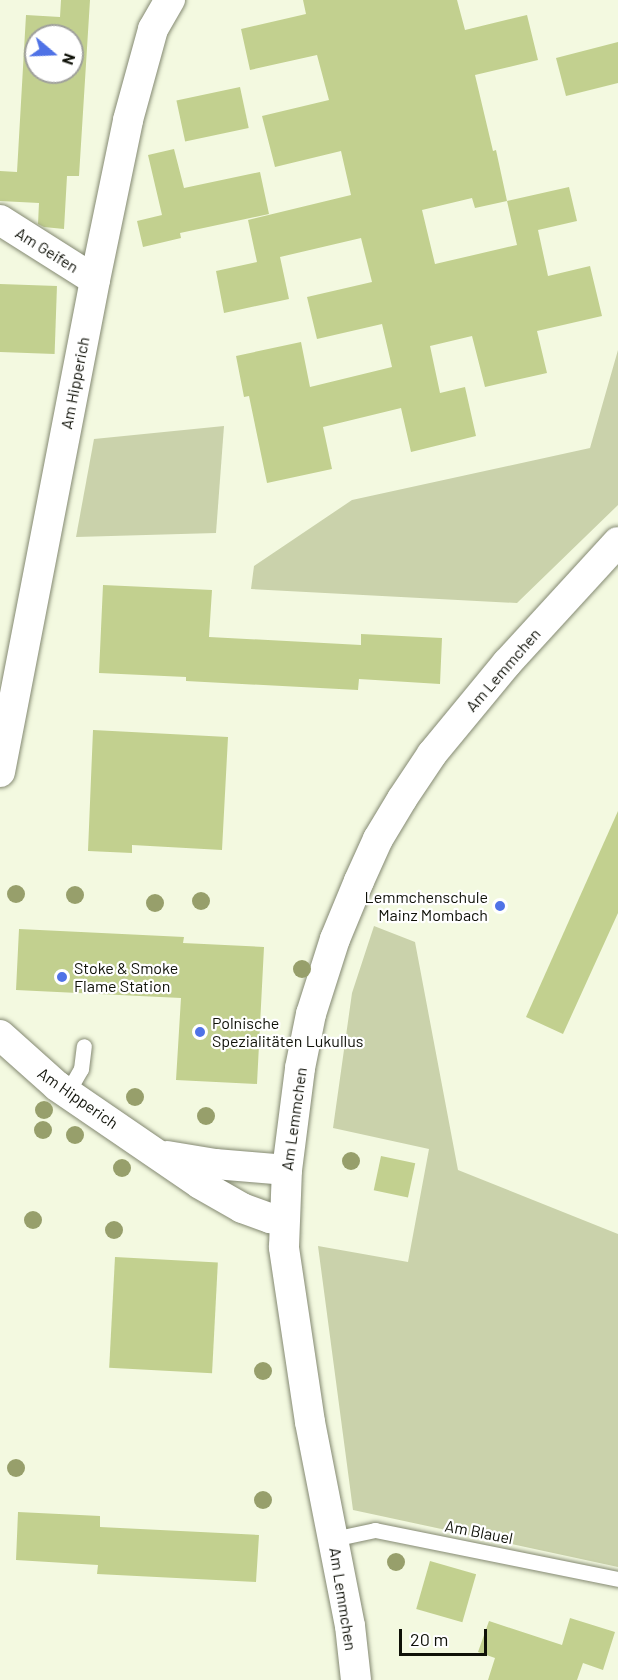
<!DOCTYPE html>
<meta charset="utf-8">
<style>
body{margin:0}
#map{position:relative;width:618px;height:1680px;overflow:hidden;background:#f3f9e0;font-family:Barlow,sans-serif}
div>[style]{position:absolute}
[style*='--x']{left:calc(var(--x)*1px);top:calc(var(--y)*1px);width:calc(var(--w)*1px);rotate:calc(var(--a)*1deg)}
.green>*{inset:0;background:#cad2ab}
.building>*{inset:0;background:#c2d08f;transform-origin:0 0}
.roads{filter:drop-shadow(0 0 2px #848972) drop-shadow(0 0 2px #848972)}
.lane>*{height:15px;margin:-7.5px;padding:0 7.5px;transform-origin:7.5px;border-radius:7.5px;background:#fff}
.street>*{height:30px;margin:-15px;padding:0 15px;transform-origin:15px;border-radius:15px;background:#fff}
.trees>*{width:18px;height:18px;margin:-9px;border-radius:50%;background:#979f6b}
.dots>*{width:16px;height:16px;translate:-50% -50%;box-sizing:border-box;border:3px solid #fff;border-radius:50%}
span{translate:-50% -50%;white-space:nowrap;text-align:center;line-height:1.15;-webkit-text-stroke:4.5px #fff;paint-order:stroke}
.street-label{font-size:16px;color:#0f1108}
.poi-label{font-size:16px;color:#0f1108}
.right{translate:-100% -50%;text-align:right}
.left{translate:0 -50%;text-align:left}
.north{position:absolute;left:24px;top:24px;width:60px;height:60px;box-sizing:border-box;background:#fff;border:2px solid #9fa09c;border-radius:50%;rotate:109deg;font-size:16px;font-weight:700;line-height:24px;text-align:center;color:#0f1108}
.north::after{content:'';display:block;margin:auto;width:21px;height:27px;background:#4f72e6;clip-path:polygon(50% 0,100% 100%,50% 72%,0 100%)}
.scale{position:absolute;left:399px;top:1629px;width:88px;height:27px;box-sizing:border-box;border:3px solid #0f1108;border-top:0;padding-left:8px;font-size:18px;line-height:21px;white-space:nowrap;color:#0f1108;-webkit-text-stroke:4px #fff;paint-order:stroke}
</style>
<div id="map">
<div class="green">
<div style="clip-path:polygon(618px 350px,618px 505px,517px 603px,251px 589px,254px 566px,352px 500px,590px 448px)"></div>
<div style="clip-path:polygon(224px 426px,216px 533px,76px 537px,94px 439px)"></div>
<div style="clip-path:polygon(374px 926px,415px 942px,458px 1170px,618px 1234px,618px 1567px,353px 1510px,318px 1246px,408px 1262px,429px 1149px,333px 1128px,352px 993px)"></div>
</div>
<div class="building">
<div style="clip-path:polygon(evenodd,61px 0,90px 0,79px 176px,67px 176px,64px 229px,44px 227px,38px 224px,39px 203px,0 201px,0 171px,17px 172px,26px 15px,60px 17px,61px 0,36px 36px,72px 36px,72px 72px,36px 72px,36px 36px)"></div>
<div style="clip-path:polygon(evenodd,303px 0,457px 0,465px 30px,527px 15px,538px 60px,475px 75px,493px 151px,496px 150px,507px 201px,569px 187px,577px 221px,538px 230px,548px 276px,590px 266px,602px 316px,537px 331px,547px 373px,485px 387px,472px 336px,430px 346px,440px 393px,465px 387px,476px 436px,411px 452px,401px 408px,323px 427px,332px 469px,267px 483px,249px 396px,244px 397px,236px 356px,301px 342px,310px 387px,392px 367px,382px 324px,317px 339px,307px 297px,372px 282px,361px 238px,280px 257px,289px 299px,224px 313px,216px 271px,257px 262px,248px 220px,351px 195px,341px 151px,275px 167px,262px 116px,329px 100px,317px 55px,250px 70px,241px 29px,306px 14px,303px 0,472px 198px,475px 208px,507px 201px,517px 245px,435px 264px,422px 210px,472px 198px)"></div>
<div style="clip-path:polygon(618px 42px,618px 83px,566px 96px,556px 58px)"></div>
<div style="left:240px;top:87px;width:42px;height:65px;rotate:78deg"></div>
<div style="clip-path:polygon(174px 149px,184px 188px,260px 172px,269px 214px,180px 233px,181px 238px,143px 247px,137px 221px,162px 215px,148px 155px)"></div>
<div style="left:0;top:284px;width:57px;height:68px;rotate:2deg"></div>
<div style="clip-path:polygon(103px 585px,212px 590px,209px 637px,361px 645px,361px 634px,442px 638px,440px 684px,359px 679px,358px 690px,186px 681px,186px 677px,99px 673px)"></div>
<div style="clip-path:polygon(93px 730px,228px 737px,222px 850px,132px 845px,132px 853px,88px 851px)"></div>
<div style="clip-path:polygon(618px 811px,618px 913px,563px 1034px,526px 1017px)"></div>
<div style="clip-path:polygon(19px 929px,184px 937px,183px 943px,264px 947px,257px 1084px,176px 1080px,181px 998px,16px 990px)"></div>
<div style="left:381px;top:1156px;width:35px;height:35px;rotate:12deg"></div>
<div style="left:115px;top:1257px;width:103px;height:111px;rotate:3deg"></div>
<div style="clip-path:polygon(18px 1512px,100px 1516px,100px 1527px,259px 1535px,256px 1582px,97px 1574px,98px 1565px,16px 1560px)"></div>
<div style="left:430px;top:1561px;width:48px;height:50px;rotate:16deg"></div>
<div style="clip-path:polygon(570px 1618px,615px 1632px,603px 1670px,583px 1663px,577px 1680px,488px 1680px,495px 1658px,478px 1652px,489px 1621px,562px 1645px)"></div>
</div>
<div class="roads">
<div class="lane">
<div style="--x:67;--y:1093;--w:28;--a:-60"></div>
<div style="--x:81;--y:1069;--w:23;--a:-83"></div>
<div style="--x:333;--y:1539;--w:43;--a:-12.1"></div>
<div style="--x:375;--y:1530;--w:248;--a:11.4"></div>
</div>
<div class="street">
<div style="--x:0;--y:220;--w:112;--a:32.3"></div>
<div style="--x:0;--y:772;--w:501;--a:-79.07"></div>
<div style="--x:95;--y:280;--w:163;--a:-78.3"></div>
<div style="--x:128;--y:120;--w:94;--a:-74.6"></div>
<div style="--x:153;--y:29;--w:34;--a:-60"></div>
<div style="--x:0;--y:1035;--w:76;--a:41.8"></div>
<div style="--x:57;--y:1086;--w:173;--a:34.4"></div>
<div style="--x:200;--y:1184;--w:48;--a:29.7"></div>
<div style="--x:242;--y:1208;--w:30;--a:20"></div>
<div style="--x:270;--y:1218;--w:14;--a:4"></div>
<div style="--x:167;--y:1156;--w:49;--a:9.5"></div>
<div style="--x:215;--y:1164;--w:72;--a:4.8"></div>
<div style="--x:356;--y:1680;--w:54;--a:-96.3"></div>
<div style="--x:350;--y:1626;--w:208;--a:-101.1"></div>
<div style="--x:310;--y:1422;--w:177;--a:-98.5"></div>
<div style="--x:284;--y:1247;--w:77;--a:-87.8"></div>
<div style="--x:287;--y:1170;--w:103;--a:-82.7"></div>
<div style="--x:300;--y:1068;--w:55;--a:-78.5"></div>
<div style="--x:311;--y:1014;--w:79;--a:-72.3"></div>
<div style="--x:335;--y:939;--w:63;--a:-67.5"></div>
<div style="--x:359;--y:881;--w:46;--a:-65.7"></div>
<div style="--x:378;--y:839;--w:47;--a:-59"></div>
<div style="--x:402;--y:799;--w:54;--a:-56.3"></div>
<div style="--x:432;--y:754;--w:118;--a:-50.5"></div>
<div style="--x:507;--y:663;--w:164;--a:-47.5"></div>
</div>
</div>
<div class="trees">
<div style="left:16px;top:894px"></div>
<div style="left:75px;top:895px"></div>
<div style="left:201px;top:901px"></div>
<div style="left:155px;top:903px"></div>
<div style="left:302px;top:969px"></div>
<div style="left:135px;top:1097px"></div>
<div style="left:44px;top:1110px"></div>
<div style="left:206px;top:1116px"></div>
<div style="left:43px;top:1130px"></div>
<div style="left:75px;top:1135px"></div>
<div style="left:351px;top:1161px"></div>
<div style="left:122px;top:1168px"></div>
<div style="left:33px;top:1220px"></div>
<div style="left:114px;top:1230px"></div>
<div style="left:263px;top:1371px"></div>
<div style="left:16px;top:1468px"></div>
<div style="left:263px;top:1500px"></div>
<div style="left:396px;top:1562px"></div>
</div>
<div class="dots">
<div style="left:500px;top:906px;background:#4f72e6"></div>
<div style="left:62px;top:977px;background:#4f72e6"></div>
<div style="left:200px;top:1032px;background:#4f72e6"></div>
</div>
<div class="street-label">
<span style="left:47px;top:250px;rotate:32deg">Am Geifen</span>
<span style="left:75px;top:383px;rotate:-79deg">Am Hipperich</span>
<span style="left:503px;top:670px;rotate:-49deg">Am Lemmchen</span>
<span style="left:78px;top:1098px;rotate:35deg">Am Hipperich</span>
<span style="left:294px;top:1119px;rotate:-82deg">Am Lemmchen</span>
<span style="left:479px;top:1532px;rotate:11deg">Am Blauel</span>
<span style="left:343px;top:1599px;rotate:81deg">Am Lemmchen</span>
</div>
<div class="poi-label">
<span class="right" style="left:488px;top:906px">Lemmchenschule<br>Mainz Mombach</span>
<span class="left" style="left:74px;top:977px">Stoke &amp; Smoke<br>Flame Station</span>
<span class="left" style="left:212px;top:1032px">Polnische<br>Spezialitäten Lukullus</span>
</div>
<div class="north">N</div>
<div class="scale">20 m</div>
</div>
